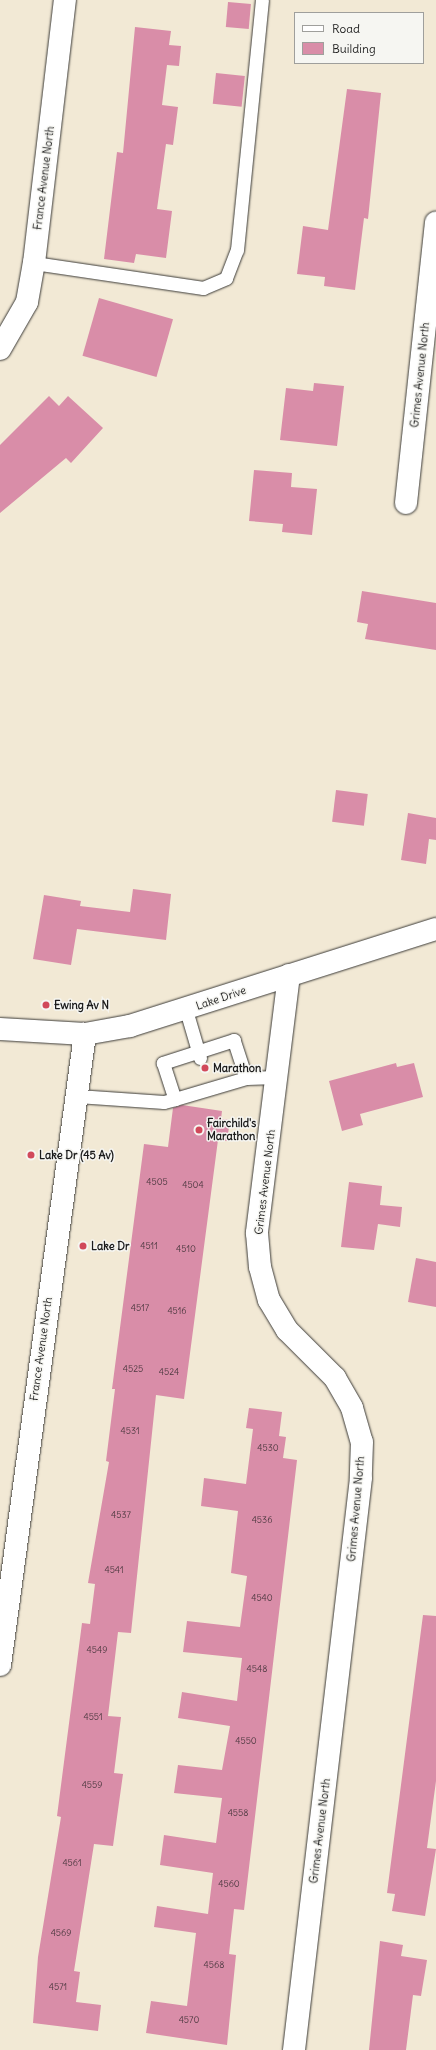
<!DOCTYPE html>
<style>
body{margin:0}
#map{position:relative;width:436px;height:2050px;overflow:hidden;background:#f2e9d5;font-family:Delius,sans-serif}
div>[style]{position:absolute}
[style*='--x']{left:calc(var(--x)*1px);top:calc(var(--y)*1px);width:calc(var(--w)*1px);rotate:calc(var(--a)*1deg)}
.building>*{inset:0;background:#d98da8;transform-origin:0 0}
.roads{filter:drop-shadow(0 0 1px #3c3b38) drop-shadow(0 0 1px #3c3b38)}
.service>*{height:13px;margin:-6.5px;padding:0 6.5px;transform-origin:6.5px;border-radius:6.5px;background:#fff}
.minor>*{height:22px;margin:-11px;padding:0 11px;transform-origin:11px;border-radius:11px;background:#fff}
.tertiary>*{height:22px;margin:-11px;padding:0 11px;transform-origin:11px;border-radius:11px;background:#fff}
.dots>*{width:11px;height:11px;translate:-50% -50%;box-sizing:border-box;border:2px solid #f6f6f2;border-radius:50%}
span{translate:-50% -50%;white-space:nowrap;text-align:center;line-height:1.15;-webkit-text-stroke:3px #f6f6f2;paint-order:stroke}
.number-label{font-size:9px;color:#4b383f}
.number-label span{-webkit-text-stroke-width:0}
.street-label{font-size:11px;color:#1c1c1c}
.poi-label{font-size:11px;color:#1c1c1c;font-weight:700}
.left{translate:0 -50%;text-align:left}
.legend{position:absolute;left:294px;top:12px;width:130px;height:52px;box-sizing:border-box;background:#f6f6f2;border:1px solid #9f9f9c;margin:0;padding:5px 7px;list-style:none;font-size:12px;color:#1c1c1c}
.legend li{display:flex;align-items:center;gap:8px;height:20px}
.legend b{width:20px;border:1px solid #9f9f9c}
</style>
<div id="map">
<div class="building">
<div style="left:228px;top:2px;width:23px;height:25px;rotate:5deg"></div>
<div style="clip-path:polygon(135px 27px,171px 31px,169px 45px,181px 46px,179px 66px,167px 65px,162px 105px,178px 107px,173px 145px,166px 144px,157px 209px,172px 211px,166px 258px,136px 254px,134px 263px,104px 259px,117px 152px,123px 153px)"></div>
<div style="left:216px;top:73px;width:29px;height:31px;rotate:6deg"></div>
<div style="clip-path:polygon(347px 89px,381px 93px,368px 219px,364px 218px,355px 290px,324px 286px,325px 277px,297px 274px,303px 226px,328px 230px)"></div>
<div style="left:99px;top:298px;width:77px;height:60px;rotate:16deg"></div>
<div style="clip-path:polygon(314px 383px,344px 386px,337px 446px,280px 440px,286px 388px,313px 391px)"></div>
<div style="clip-path:polygon(49px 396px,59px 406px,68px 396px,103px 428px,71px 463px,66px 458px,0 513px,0 445px)"></div>
<div style="clip-path:polygon(254px 470px,292px 473px,291px 487px,317px 489px,312px 535px,282px 532px,283px 524px,249px 521px)"></div>
<div style="clip-path:polygon(362px 591px,436px 603px,436px 650px,365px 639px,368px 624px,357px 622px)"></div>
<div style="left:336px;top:790px;width:32px;height:32px;rotate:7deg"></div>
<div style="clip-path:polygon(408px 813px,436px 818px,436px 840px,429px 839px,426px 864px,401px 860px)"></div>
<div style="clip-path:polygon(133px 889px,171px 894px,166px 940px,77px 929px,71px 965px,33px 959px,44px 895px,81px 901px,80px 906px,130px 912px)"></div>
<div style="clip-path:polygon(396px 1063px,397px 1067px,414px 1063px,423px 1097px,360px 1114px,363px 1125px,342px 1131px,329px 1081px)"></div>
<div style="clip-path:polygon(182px 1105px,222px 1111px,221px 1119px,230px 1120px,227px 1141px,218px 1140px,184px 1399px,156px 1395px,131px 1633px,118px 1632px,108px 1716px,121px 1717px,114px 1773px,123px 1774px,113px 1846px,94px 1844px,74px 1971px,80px 1972px,76px 2002px,101px 2005px,98px 2031px,33px 2023px,38px 1957px,61px 1817px,57px 1816px,82px 1623px,90px 1624px,95px 1584px,88px 1583px,109px 1462px,106px 1461px,115px 1389px,112px 1389px,144px 1144px,168px 1147px,173px 1108px)"></div>
<div style="clip-path:polygon(349px 1182px,382px 1186px,380px 1205px,402px 1207px,400px 1227px,378px 1224px,374px 1250px,341px 1247px)"></div>
<div style="clip-path:polygon(416px 1258px,436px 1262px,436px 1307px,408px 1302px)"></div>
<div style="clip-path:polygon(249px 1408px,282px 1412px,279px 1436px,286px 1437px,283px 1458px,297px 1460px,244px 1910px,234px 1909px,229px 1954px,236px 1955px,227px 2045px,146px 2033px,151px 2001px,187px 2006px,196px 1933px,154px 1927px,157px 1906px,208px 1914px,213px 1873px,160px 1865px,164px 1835px,216px 1843px,222px 1798px,174px 1793px,178px 1765px,222px 1770px,230px 1726px,178px 1718px,182px 1692px,237px 1701px,242px 1658px,183px 1652px,187px 1621px,240px 1627px,247px 1576px,231px 1573px,238px 1511px,201px 1506px,204px 1478px,246px 1484px,253px 1429px,246px 1428px)"></div>
<div style="clip-path:polygon(423px 1615px,436px 1616px,436px 1781px,427px 1848px,436px 1849px,425px 1916px,392px 1911px,395px 1894px,387px 1893px)"></div>
<div style="clip-path:polygon(380px 1941px,403px 1945px,401px 1956px,427px 1960px,421px 1996px,413px 1995px,406px 2050px,369px 2050px)"></div>
</div>
<div class="roads">
<div class="service">
<div style="--x:34;--y:263;--w:171;--a:8.4"></div>
<div style="--x:203;--y:288;--w:25;--a:-23"></div>
<div style="--x:226;--y:278;--w:30;--a:-69"></div>
<div style="--x:237;--y:250;--w:251;--a:-84.3"></div>
<div style="--x:186;--y:1010;--w:50;--a:73.7"></div>
<div style="--x:246;--y:1078;--w:31;--a:-2"></div>
<div style="--x:77;--y:1096;--w:87;--a:3.9"></div>
<div style="--x:164;--y:1102;--w:11;--a:-15"></div>
<div style="--x:175;--y:1099;--w:74;--a:-16.5"></div>
<div style="--x:246;--y:1078;--w:40;--a:-108"></div>
<div style="--x:234;--y:1040;--w:75;--a:162.1"></div>
<div style="--x:163;--y:1063;--w:38;--a:72"></div>
</div>
<div class="minor">
<div style="--x:0;--y:349;--w:54;--a:-60.1"></div>
<div style="--x:27;--y:302;--w:40;--a:-80"></div>
<div style="--x:34;--y:263;--w:265;--a:-83.3"></div>
<div style="--x:406;--y:503;--w:282;--a:-83.9"></div>
<div style="--x:289;--y:975;--w:260;--a:97.1"></div>
<div style="--x:257;--y:1233;--w:34;--a:85"></div>
<div style="--x:260;--y:1267;--w:34;--a:75"></div>
<div style="--x:269;--y:1300;--w:35;--a:59"></div>
<div style="--x:287;--y:1330;--w:68;--a:45"></div>
<div style="--x:335;--y:1378;--w:34;--a:60"></div>
<div style="--x:352;--y:1408;--w:35;--a:74"></div>
<div style="--x:362;--y:1442;--w:36;--a:92"></div>
<div style="--x:361;--y:1478;--w:576;--a:96.68"></div>
</div>
<div class="tertiary">
<div style="--x:0;--y:1029;--w:85;--a:3.4"></div>
<div style="--x:85;--y:1034;--w:46;--a:-10.1"></div>
<div style="--x:130;--y:1026;--w:321;--a:-17.6"></div>
<div style="--x:0;--y:1665;--w:637;--a:-82.33"></div>
</div>
</div>
<div class="dots">
<div style="left:46px;top:1005px;background:#d1495b"></div>
<div style="left:205px;top:1068px;background:#d1495b"></div>
<div style="left:199px;top:1130px;background:#d1495b"></div>
<div style="left:31px;top:1155px;background:#d1495b"></div>
<div style="left:83px;top:1246px;background:#d1495b"></div>
</div>
<div class="number-label">
<span style="left:157px;top:1182px">4505</span>
<span style="left:193px;top:1185px">4504</span>
<span style="left:149px;top:1246px">4511</span>
<span style="left:186px;top:1249px">4510</span>
<span style="left:140px;top:1308px">4517</span>
<span style="left:177px;top:1311px">4516</span>
<span style="left:133px;top:1369px">4525</span>
<span style="left:169px;top:1372px">4524</span>
<span style="left:130px;top:1431px">4531</span>
<span style="left:268px;top:1448px">4530</span>
<span style="left:121px;top:1515px">4537</span>
<span style="left:262px;top:1520px">4536</span>
<span style="left:114px;top:1570px">4541</span>
<span style="left:262px;top:1598px">4540</span>
<span style="left:97px;top:1650px">4549</span>
<span style="left:257px;top:1669px">4548</span>
<span style="left:93px;top:1717px">4551</span>
<span style="left:246px;top:1741px">4550</span>
<span style="left:92px;top:1785px">4559</span>
<span style="left:238px;top:1813px">4558</span>
<span style="left:72px;top:1863px">4561</span>
<span style="left:229px;top:1884px">4560</span>
<span style="left:61px;top:1933px">4569</span>
<span style="left:214px;top:1965px">4568</span>
<span style="left:58px;top:1987px">4571</span>
<span style="left:189px;top:2020px">4570</span>
</div>
<div class="street-label">
<span style="left:44px;top:178px;rotate:-83deg">France Avenue North</span>
<span style="left:420px;top:375px;rotate:-84deg">Grimes Avenue North</span>
<span style="left:221px;top:998px;rotate:-19deg">Lake Drive</span>
<span style="left:265px;top:1182px;rotate:-83deg">Grimes Avenue North</span>
<span style="left:41px;top:1349px;rotate:-82deg">France Avenue North</span>
<span style="left:356px;top:1509px;rotate:-85deg">Grimes Avenue North</span>
<span style="left:320px;top:1831px;rotate:-83deg">Grimes Avenue North</span>
</div>
<div class="poi-label">
<span class="left" style="left:54px;top:1005px">Ewing Av N</span>
<span class="left" style="left:213px;top:1068px">Marathon</span>
<span class="left" style="left:207px;top:1130px">Fairchild's<br>Marathon</span>
<span class="left" style="left:39px;top:1155px">Lake Dr (45 Av)</span>
<span class="left" style="left:91px;top:1246px">Lake Dr</span>
</div>
<ul class="legend">
<li><b style="height:5px;background:#fff"></b>Road</li>
<li><b style="height:11px;background:#d98da8"></b>Building</li>
</ul>
</div>
